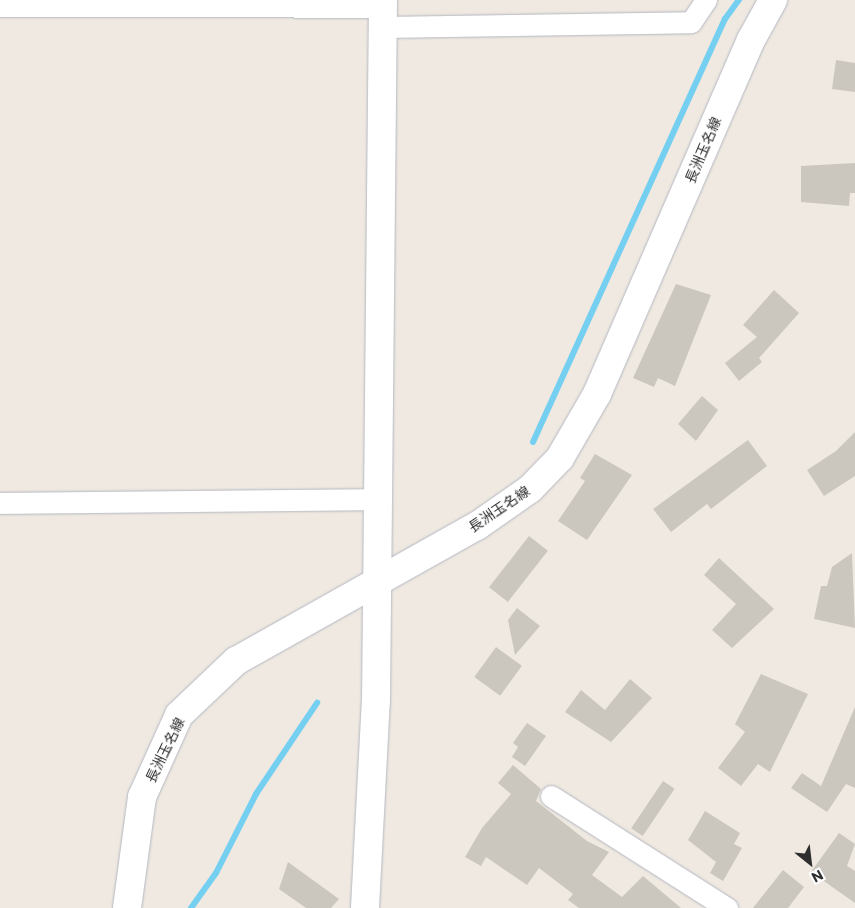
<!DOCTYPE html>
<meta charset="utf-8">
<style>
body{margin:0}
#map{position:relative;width:855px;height:908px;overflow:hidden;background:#efe9e1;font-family:Commissioner,"Noto Sans JP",sans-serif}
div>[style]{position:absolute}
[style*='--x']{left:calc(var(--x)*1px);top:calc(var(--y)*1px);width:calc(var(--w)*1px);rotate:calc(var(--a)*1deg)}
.stream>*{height:6px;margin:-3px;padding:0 3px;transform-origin:3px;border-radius:3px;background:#75cff0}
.building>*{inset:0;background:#cbc7bf;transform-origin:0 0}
.roads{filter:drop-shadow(0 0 1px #b4b7c1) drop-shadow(0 0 1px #b4b7c1)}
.street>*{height:21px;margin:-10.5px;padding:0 10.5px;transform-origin:10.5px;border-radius:10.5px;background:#fff}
.secondary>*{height:28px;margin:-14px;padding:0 14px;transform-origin:14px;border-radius:14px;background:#fff}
span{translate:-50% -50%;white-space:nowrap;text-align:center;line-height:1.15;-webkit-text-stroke:5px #fff;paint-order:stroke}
.street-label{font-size:14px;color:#2e2e2e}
.north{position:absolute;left:785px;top:838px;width:50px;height:50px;-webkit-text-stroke:4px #fff;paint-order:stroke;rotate:151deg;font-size:14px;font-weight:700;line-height:20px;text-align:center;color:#2e2e2e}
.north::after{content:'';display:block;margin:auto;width:18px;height:22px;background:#2e2e2e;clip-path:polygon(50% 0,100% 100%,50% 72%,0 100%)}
</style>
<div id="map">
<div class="stream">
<div style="--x:533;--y:442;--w:465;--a:-65.6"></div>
<div style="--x:725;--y:19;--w:24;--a:-54"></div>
<div style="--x:191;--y:908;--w:43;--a:-54.5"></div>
<div style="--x:216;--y:873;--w:89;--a:-63.1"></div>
<div style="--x:256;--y:794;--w:110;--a:-56.2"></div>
</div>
<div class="building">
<div style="clip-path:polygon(836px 60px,855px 63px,855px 92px,832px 89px)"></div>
<div style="clip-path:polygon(855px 163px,855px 193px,850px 193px,849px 206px,801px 202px,801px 166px)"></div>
<div style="clip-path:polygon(676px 284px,711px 295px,675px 386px,658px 378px,654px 387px,633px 378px)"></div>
<div style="clip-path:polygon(774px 290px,799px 313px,759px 358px,762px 362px,739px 381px,725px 363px,757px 337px,743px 325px)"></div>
<div style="clip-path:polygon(702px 396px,718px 410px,696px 441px,678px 424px)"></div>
<div style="clip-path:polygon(855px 432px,855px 476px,824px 496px,807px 470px,836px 451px)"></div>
<div style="clip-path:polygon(748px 440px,767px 466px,711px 509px,707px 504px,671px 532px,653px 509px)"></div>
<div style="clip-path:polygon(595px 454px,632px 475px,587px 540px,558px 521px,585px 481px,580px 478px)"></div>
<div style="left:529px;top:536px;width:24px;height:65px;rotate:38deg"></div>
<div style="clip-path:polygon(852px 553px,855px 628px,814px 619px,821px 586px,827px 586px,832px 567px)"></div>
<div style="clip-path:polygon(719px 558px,774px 609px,732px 648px,712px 630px,736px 604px,704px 575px)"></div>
<div style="clip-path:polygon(517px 608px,540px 626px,515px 655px,508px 620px)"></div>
<div style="left:496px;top:647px;width:32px;height:37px;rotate:36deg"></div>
<div style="clip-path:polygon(761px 674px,808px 694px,770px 772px,758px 764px,741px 786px,718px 768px,745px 732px,735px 724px)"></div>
<div style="clip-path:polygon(630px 679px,652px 698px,611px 742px,565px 712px,581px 690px,605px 710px)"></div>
<div style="clip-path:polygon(855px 707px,855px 788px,846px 784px,827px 812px,791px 788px,802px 773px,821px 786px)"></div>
<div style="clip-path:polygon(527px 723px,546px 736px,525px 766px,512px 757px,518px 747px,513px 743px)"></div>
<div style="clip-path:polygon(513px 765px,541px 789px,536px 801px,587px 841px,609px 852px,592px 875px,622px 897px,643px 876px,681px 908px,579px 908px,568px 900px,573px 894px,539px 868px,527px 885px,486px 857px,481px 866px,465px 857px,482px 828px,511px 794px,498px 783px)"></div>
<div style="left:663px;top:781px;width:14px;height:57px;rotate:34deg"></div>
<div style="clip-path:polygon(705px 811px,740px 833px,734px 844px,742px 848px,723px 881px,710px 873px,716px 862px,688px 840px)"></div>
<div style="clip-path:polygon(839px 833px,855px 844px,847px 866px,855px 871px,855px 903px,811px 872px)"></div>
<div style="clip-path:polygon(288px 862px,339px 899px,331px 908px,306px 908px,279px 889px)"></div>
<div style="clip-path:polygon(783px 870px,804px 887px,788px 908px,753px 908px)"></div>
</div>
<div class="roads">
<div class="street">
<div style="--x:0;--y:6;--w:383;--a:0.1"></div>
<div style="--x:383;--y:27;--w:308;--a:-0.9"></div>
<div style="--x:691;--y:22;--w:27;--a:-56"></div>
<div style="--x:0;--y:503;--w:380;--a:-0.6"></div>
<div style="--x:551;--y:796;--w:209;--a:32.5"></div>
</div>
<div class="secondary">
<div style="--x:127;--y:908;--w:112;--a:-82.3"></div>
<div style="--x:142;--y:797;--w:90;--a:-65.7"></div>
<div style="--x:179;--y:715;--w:79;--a:-43.5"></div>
<div style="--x:236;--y:661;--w:276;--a:-29.3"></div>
<div style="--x:477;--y:526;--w:65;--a:-34.9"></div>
<div style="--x:530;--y:489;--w:43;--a:-45.9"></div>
<div style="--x:560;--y:458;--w:74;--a:-60"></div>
<div style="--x:597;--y:394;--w:386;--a:-66.5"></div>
<div style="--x:751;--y:40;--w:46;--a:-61.2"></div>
<div style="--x:365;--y:908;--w:207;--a:-87"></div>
<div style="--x:376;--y:701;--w:701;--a:-89.43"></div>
</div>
</div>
<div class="street-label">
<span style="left:703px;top:150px;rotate:-67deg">長洲玉名線</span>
<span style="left:499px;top:509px;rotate:-34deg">長洲玉名線</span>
<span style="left:165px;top:750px;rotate:-64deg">長洲玉名線</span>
</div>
<div class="north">N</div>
</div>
